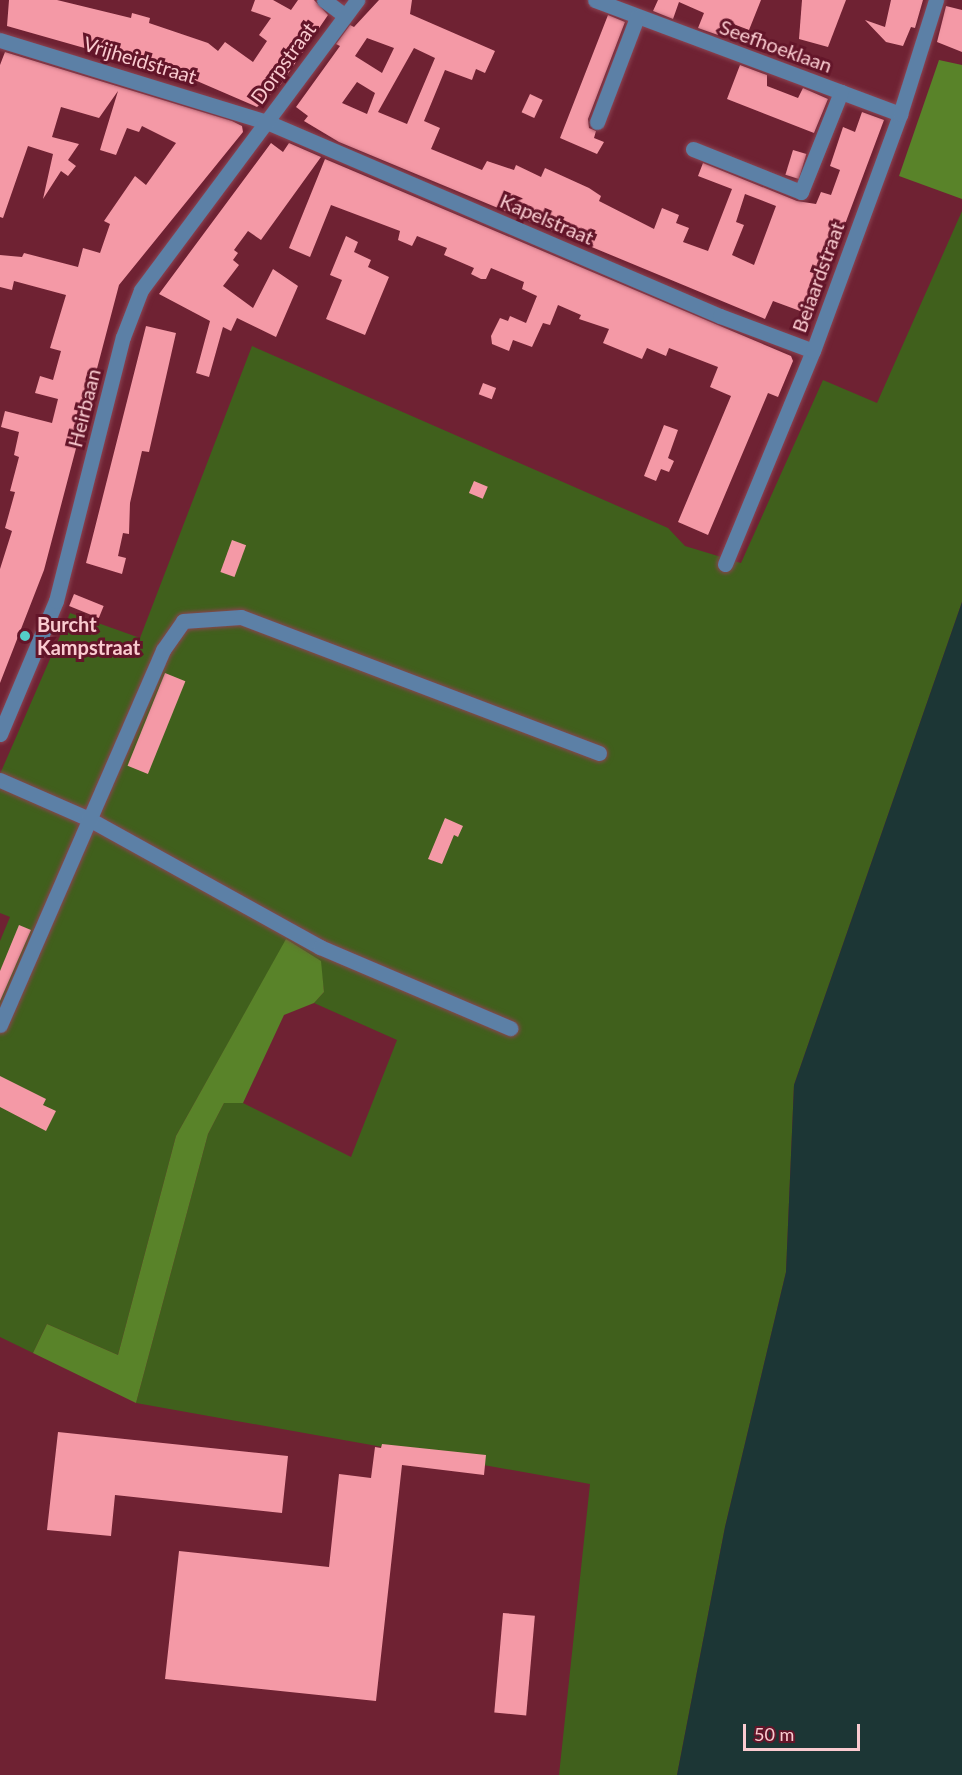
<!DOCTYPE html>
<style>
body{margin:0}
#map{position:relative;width:962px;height:1775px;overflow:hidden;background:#6f2233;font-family:Lato,sans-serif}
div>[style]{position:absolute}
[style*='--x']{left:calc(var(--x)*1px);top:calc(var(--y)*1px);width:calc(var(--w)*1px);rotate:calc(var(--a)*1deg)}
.green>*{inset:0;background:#40601c}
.forest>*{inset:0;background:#598329}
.water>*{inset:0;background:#1c3635}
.building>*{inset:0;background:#f499a6;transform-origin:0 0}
.roads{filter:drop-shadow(0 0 2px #8b4452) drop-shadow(0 0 2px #8b4452)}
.minor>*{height:15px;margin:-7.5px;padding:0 7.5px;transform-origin:7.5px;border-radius:7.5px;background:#5c80a6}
.dots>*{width:16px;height:16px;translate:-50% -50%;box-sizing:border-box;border:3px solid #631529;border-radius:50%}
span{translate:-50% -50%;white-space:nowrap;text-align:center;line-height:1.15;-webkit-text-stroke:6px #631529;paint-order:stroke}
.street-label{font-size:20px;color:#facbd0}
.poi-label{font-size:20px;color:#facbd0;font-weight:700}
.left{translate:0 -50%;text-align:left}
.scale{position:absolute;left:743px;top:1724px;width:117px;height:27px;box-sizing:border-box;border:3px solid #facbd0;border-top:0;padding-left:8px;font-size:18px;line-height:21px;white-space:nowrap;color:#facbd0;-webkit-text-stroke:4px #631529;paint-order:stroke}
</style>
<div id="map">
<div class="green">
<div style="clip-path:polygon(962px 211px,962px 602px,794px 1085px,786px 1272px,725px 1527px,677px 1775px,559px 1775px,590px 1484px,136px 1403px,208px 1134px,224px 1103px,243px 1103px,351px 1157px,397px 1040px,314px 1003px,324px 992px,320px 961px,286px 940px,176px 1136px,118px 1355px,47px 1324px,33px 1353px,0 1337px,0 941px,10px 917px,0 913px,0 774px,70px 613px,140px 638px,252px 346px,668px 528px,685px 546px,741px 563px,823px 380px,877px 403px)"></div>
</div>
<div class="forest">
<div style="clip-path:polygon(939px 60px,962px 65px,962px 199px,899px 176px)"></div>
<div style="clip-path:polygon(286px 939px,321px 961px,324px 992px,314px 1003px,284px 1015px,243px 1103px,224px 1103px,208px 1134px,136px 1403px,33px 1353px,47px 1324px,118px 1355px,176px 1136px)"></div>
</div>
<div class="water">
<div style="clip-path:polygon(962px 602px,962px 1775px,677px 1775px,725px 1527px,786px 1272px,794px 1085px)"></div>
</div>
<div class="building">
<div style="clip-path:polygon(9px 0,57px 0,131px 18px,132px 13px,150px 18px,149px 23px,208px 43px,218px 51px,225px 42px,253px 62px,267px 41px,259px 35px,271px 18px,251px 11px,255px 0,273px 0,291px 10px,298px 0,314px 0,328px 15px,281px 84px,257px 107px,190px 78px,7px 26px)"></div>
<div style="clip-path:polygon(evenodd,379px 0,412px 0,410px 14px,495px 51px,485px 73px,476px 69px,472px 80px,445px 70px,424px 121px,440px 128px,431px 149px,482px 170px,487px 161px,514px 170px,516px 165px,541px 177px,545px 168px,589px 188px,601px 196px,599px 201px,654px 229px,662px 208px,679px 215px,676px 223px,689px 228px,683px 242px,708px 251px,732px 189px,698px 176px,703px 163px,797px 201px,816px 204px,821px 192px,831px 195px,840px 170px,830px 166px,843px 127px,855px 132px,862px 112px,884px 120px,811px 315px,773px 301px,765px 319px,339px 142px,304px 121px,308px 116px,296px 107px,340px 46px,336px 44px,350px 25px,354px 27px,379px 0,367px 38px,394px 48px,382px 73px,355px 56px,367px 38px,379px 0,414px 48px,435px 58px,407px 124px,378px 112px,414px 48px,379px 0,357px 82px,375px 93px,367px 114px,342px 103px,357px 82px,379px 0,745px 194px,776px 206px,754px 265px,732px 255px,744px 225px,736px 222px,745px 194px)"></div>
<div style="clip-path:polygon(658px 0,761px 0,749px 30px,723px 20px,718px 35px,698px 28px,704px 13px,679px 2px,673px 19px,653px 11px)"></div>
<div style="clip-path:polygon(802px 0,846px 0,828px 47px,799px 39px)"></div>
<div style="clip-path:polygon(891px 0,923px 0,915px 28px,911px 27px,903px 46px,886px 42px,865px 20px,885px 27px)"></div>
<div style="clip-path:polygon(946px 6px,962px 10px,962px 52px,937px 42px)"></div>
<div style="clip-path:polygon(608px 15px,625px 22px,588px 119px,589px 128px,596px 131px,594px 138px,604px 142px,597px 154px,560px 138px)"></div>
<div style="clip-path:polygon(5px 52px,232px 121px,242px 126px,243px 132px,119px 285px,44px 570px,0 683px,0 569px,12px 531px,5px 528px,15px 492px,10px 491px,19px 457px,14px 455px,19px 432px,1px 427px,5px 411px,52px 423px,58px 399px,35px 393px,40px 376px,53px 380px,61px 351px,50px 348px,66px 295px,14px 281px,12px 290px,0 287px,0 255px,22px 257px,24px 253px,78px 267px,83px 248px,100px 253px,110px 224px,104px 221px,135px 176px,146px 185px,176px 143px,142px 126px,139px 132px,127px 128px,116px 155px,100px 150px,118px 91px,99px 118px,61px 107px,52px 137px,79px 144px,68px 160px,76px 166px,68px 176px,61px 171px,43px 199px,53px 154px,28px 146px,3px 218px,0 217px,0 65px)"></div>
<div style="clip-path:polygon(740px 65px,767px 75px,767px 86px,798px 98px,803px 88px,828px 99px,814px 133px,727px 99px)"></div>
<div style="left:530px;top:94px;width:14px;height:20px;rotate:25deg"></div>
<div style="clip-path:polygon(271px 143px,283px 152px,289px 143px,321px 157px,261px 240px,248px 231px,234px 250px,238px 253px,233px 260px,239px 265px,223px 286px,253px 308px,273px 269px,298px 286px,276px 337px,237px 318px,231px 331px,223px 327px,209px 377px,196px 373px,210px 321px,159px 294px)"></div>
<div style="left:793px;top:150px;width:14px;height:26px;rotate:17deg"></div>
<div style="clip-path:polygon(325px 159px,791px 356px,793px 361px,778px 397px,768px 393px,708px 535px,678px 522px,731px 396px,710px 387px,718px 367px,669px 348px,666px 356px,647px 348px,642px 359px,603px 343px,609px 329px,579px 319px,581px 315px,558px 305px,550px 325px,543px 323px,532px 347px,513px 340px,509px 351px,492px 344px,491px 336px,500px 318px,508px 321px,510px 316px,526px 323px,537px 296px,522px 289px,524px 282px,491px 268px,486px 279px,481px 279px,471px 274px,474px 268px,444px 255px,447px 248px,417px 236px,412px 246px,398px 240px,400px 231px,331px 205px,310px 257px,289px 248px)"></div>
<div style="clip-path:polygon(346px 236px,358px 242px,354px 252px,371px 260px,368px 267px,389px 277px,365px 335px,326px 319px,342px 280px,330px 275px)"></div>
<div style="clip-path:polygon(146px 326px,176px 333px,149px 452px,142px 451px,130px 503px,129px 534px,123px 533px,118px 556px,126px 558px,122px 574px,86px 563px)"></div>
<div style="left:483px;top:383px;width:14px;height:12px;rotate:21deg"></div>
<div style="clip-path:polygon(664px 425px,678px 430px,668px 458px,674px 461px,669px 472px,661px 469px,656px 481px,644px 476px)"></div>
<div style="left:474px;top:481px;width:15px;height:13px;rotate:23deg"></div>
<div style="left:232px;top:540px;width:15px;height:34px;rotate:20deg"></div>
<div style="left:74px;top:594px;width:32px;height:13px;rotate:22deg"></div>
<div style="left:165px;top:673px;width:22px;height:100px;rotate:22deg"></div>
<div style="clip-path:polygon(445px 818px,463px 826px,458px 837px,454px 835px,442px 864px,428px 859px)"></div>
<div style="clip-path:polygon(19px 925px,31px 930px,0 1001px,0 971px)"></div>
<div style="clip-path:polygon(0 1076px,46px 1099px,43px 1105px,56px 1111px,46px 1131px,0 1107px)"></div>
<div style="clip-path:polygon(58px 1432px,288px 1456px,282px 1513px,115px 1495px,111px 1536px,47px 1530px)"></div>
<div style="clip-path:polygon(382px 1444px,486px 1455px,484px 1475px,402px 1465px,376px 1701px,165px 1679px,179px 1551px,329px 1567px,339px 1474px,371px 1478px,375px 1447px,381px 1448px)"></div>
<div style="left:503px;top:1613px;width:32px;height:100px;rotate:5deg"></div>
</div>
<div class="roads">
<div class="minor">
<div style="--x:324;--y:0;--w:25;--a:37"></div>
<div style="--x:595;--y:0;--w:326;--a:20.5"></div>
<div style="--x:0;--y:40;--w:279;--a:17.1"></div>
<div style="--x:267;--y:122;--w:493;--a:23.2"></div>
<div style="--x:720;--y:316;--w:99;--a:20.6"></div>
<div style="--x:597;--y:122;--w:112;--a:-69.1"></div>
<div style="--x:693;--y:149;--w:116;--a:21.7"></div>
<div style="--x:801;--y:192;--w:108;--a:-68.2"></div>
<div style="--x:725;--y:564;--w:230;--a:-67.6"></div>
<div style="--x:813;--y:351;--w:252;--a:-69.8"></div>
<div style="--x:900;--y:114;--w:120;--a:-72.5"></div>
<div style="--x:0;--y:734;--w:144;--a:-67.2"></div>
<div style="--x:56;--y:601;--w:272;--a:-75.8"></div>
<div style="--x:123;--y:337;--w:50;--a:-69"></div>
<div style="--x:141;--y:290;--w:362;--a:-53.3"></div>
<div style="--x:0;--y:780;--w:97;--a:23.7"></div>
<div style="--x:89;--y:819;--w:264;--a:29"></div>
<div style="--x:320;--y:947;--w:207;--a:23.1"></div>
<div style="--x:0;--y:1025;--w:409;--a:-66.5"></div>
<div style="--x:163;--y:650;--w:35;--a:-55"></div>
<div style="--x:183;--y:621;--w:58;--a:-3.9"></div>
<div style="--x:241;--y:617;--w:383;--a:20.8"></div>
</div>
</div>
<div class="dots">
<div style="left:25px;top:636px;background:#54cdc8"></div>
</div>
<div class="street-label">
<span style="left:776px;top:46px;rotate:20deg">Seefhoeklaan</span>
<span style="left:140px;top:60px;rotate:17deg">Vrijheidstraat</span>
<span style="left:283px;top:63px;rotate:-54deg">Dorpstraat</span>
<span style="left:547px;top:219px;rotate:23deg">Kapelstraat</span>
<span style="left:818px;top:277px;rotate:-70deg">Beiaardstraat</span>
<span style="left:84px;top:408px;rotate:-76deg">Heirbaan</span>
</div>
<div class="poi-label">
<span class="left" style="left:37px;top:636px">Burcht<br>Kampstraat</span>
</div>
<div class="scale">50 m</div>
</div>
